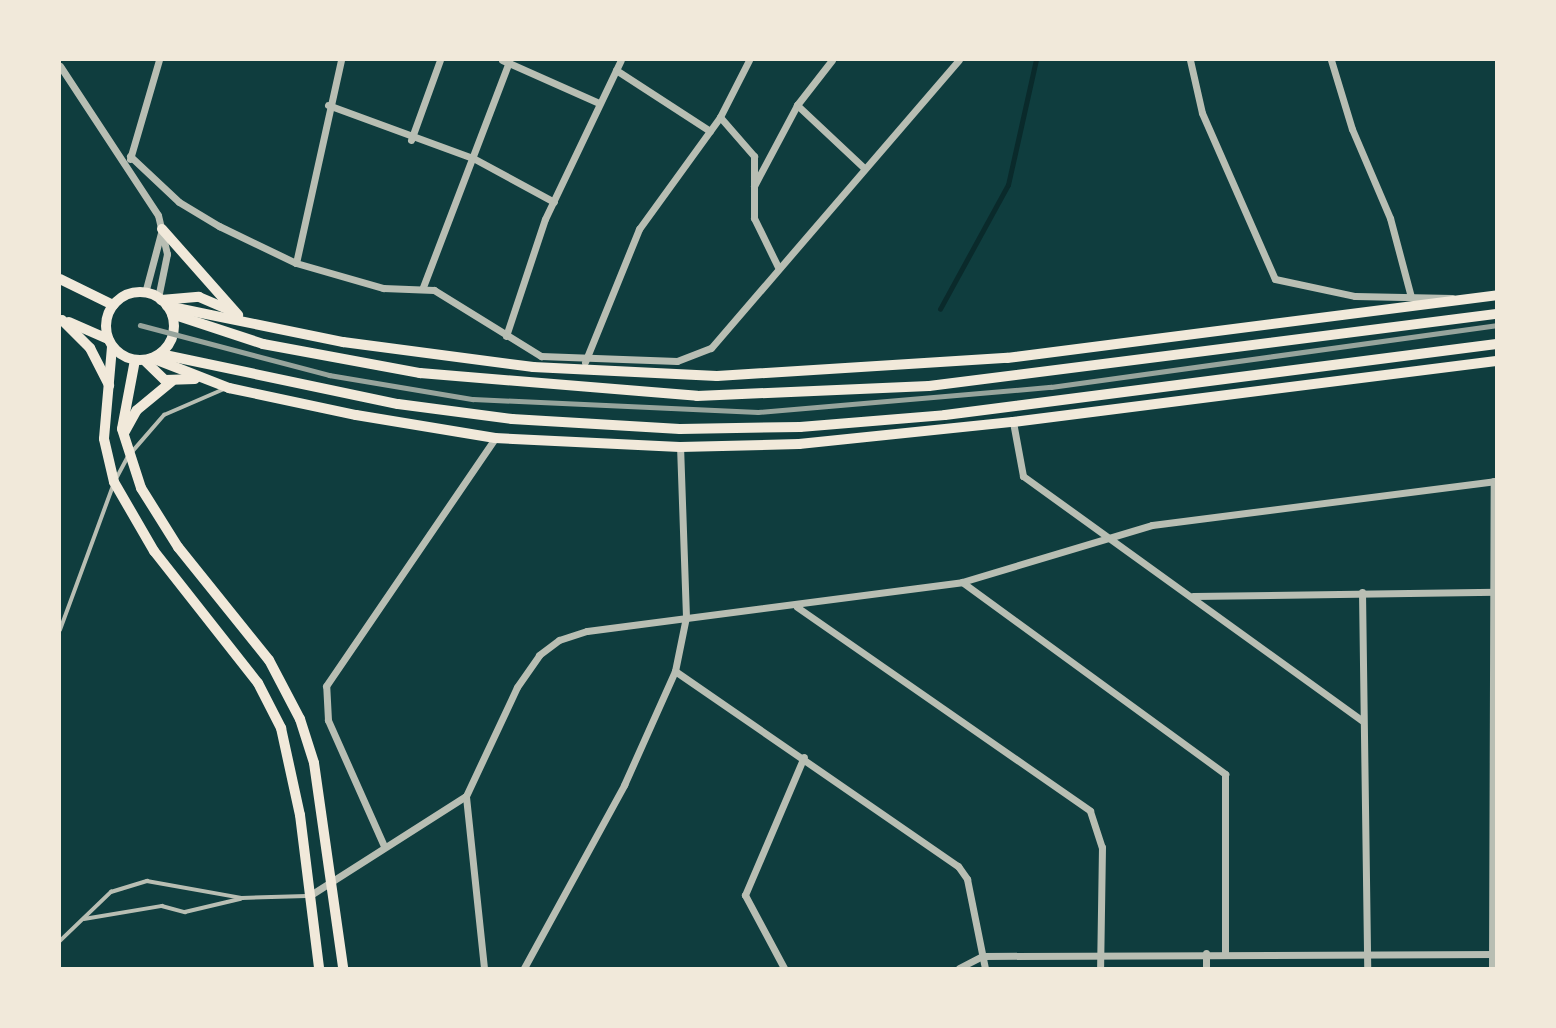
<!DOCTYPE html>
<style>
body{margin:0}
#map{position:relative;width:1556px;height:1028px;overflow:hidden;background:#0f3d3e;font-family:Commissioner,sans-serif}
div>[style]{position:absolute}
[style*='--x']{left:calc(var(--x)*1px);top:calc(var(--y)*1px);width:calc(var(--w)*1px);rotate:calc(var(--a)*1deg)}
.stream>*{height:4.5px;margin:-2.25px;padding:0 2.25px;transform-origin:2.25px;border-radius:2.25px;background:#0a2a2b}
.service>*{height:3.5px;margin:-1.75px;padding:0 1.75px;transform-origin:1.75px;border-radius:1.75px;background:#b8beb3}
.minor>*{height:7px;margin:-3.5px;padding:0 3.5px;transform-origin:3.5px;border-radius:3.5px;background:#b8beb3}
.primary>*{height:10px;margin:-5px;padding:0 5px;transform-origin:5px;border-radius:5px;background:#f1e9da}
.trunk>*{height:10px;margin:-5px;padding:0 5px;transform-origin:5px;border-radius:5px;background:#f1e9da}
.trunk>.ring{margin:-5px;padding:0;box-sizing:content-box;background:none;border:10px solid #f1e9da;border-radius:50%}
.rail>*{height:4.5px;margin:-2.25px;padding:0 2.25px;transform-origin:2.25px;border-radius:2.25px;background:#97a49c}
span{translate:-50% -50%;white-space:nowrap;text-align:center;line-height:1.15;-webkit-text-stroke:6px #f1e9da;paint-order:stroke}
.frame{position:absolute;inset:0;border:61px solid #f1e9da;pointer-events:none}
</style>
<div id="map">
<div class="stream">
<div style="--x:940;--y:309;--w:141;--a:-61.3"></div>
<div style="--x:1008;--y:185;--w:128;--a:-77.4"></div>
</div>
<div class="service">
<div style="--x:132;--y:452;--w:49;--a:-49.1"></div>
<div style="--x:164;--y:415;--w:65;--a:-23.4"></div>
<div style="--x:116;--y:479;--w:24;--a:-62"></div>
<div style="--x:60;--y:630;--w:153;--a:-69.8"></div>
<div style="--x:84;--y:919;--w:79;--a:-9.5"></div>
<div style="--x:162;--y:906;--w:24;--a:15"></div>
<div style="--x:185;--y:912;--w:57;--a:-13.3"></div>
<div style="--x:60;--y:941;--w:71;--a:-43.9"></div>
<div style="--x:111;--y:892;--w:38;--a:-17"></div>
<div style="--x:147;--y:881;--w:97;--a:10.1"></div>
<div style="--x:242;--y:898;--w:64;--a:-1.8"></div>
</div>
<div class="minor">
<div style="--x:502;--y:60;--w:106;--a:23.9"></div>
<div style="--x:1190;--y:60;--w:54;--a:77.2"></div>
<div style="--x:1202;--y:113;--w:181;--a:66.3"></div>
<div style="--x:1275;--y:279;--w:82;--a:12"></div>
<div style="--x:1355;--y:296;--w:97;--a:1.2"></div>
<div style="--x:1331;--y:60;--w:72;--a:73.1"></div>
<div style="--x:1352;--y:129;--w:97;--a:66.9"></div>
<div style="--x:1390;--y:218;--w:82;--a:75.1"></div>
<div style="--x:60;--y:66;--w:178;--a:56.7"></div>
<div style="--x:158;--y:215;--w:40;--a:77"></div>
<div style="--x:167;--y:254;--w:45;--a:101.6"></div>
<div style="--x:616;--y:70;--w:112;--a:33"></div>
<div style="--x:328;--y:105;--w:154;--a:20.1"></div>
<div style="--x:473;--y:158;--w:92;--a:28.5"></div>
<div style="--x:797;--y:105;--w:92;--a:43.2"></div>
<div style="--x:720;--y:117;--w:52;--a:48.9"></div>
<div style="--x:754;--y:156;--w:62;--a:90"></div>
<div style="--x:754;--y:218;--w:55;--a:63.9"></div>
<div style="--x:411;--y:140;--w:85;--a:-70.1"></div>
<div style="--x:130;--y:156;--w:67;--a:43.2"></div>
<div style="--x:179;--y:202;--w:47;--a:31"></div>
<div style="--x:219;--y:226;--w:85;--a:25.7"></div>
<div style="--x:296;--y:263;--w:91;--a:16"></div>
<div style="--x:383;--y:288;--w:51;--a:2.2"></div>
<div style="--x:434;--y:290;--w:126;--a:31.7"></div>
<div style="--x:541;--y:356;--w:136;--a:2.1"></div>
<div style="--x:677;--y:361;--w:36;--a:-21"></div>
<div style="--x:711;--y:348;--w:380;--a:-49.3"></div>
<div style="--x:130;--y:159;--w:103;--a:-73.7"></div>
<div style="--x:754;--y:186;--w:92;--a:-62"></div>
<div style="--x:797;--y:105;--w:57;--a:-52.1"></div>
<div style="--x:296;--y:263;--w:208;--a:-77.5"></div>
<div style="--x:423;--y:287;--w:241;--a:-69.1"></div>
<div style="--x:145;--y:293;--w:66;--a:-75.1"></div>
<div style="--x:506;--y:336;--w:123;--a:-71.6"></div>
<div style="--x:545;--y:219;--w:176;--a:-64.5"></div>
<div style="--x:585;--y:362;--w:144;--a:-67.9"></div>
<div style="--x:639;--y:229;--w:138;--a:-54.1"></div>
<div style="--x:720;--y:117;--w:64;--a:-63"></div>
<div style="--x:1013;--y:422;--w:55;--a:79.5"></div>
<div style="--x:1023;--y:476;--w:419;--a:35.8"></div>
<div style="--x:962;--y:582;--w:326;--a:36.1"></div>
<div style="--x:1225;--y:774;--w:180;--a:90"></div>
<div style="--x:1362;--y:592;--w:376;--a:89.2"></div>
<div style="--x:1193;--y:596;--w:303;--a:-0.8"></div>
<div style="--x:797;--y:607;--w:357;--a:34.8"></div>
<div style="--x:1090;--y:811;--w:38;--a:72"></div>
<div style="--x:1102;--y:847;--w:121;--a:90.9"></div>
<div style="--x:675;--y:671;--w:344;--a:34.6"></div>
<div style="--x:958;--y:866;--w:16;--a:55"></div>
<div style="--x:967;--y:879;--w:91;--a:78.6"></div>
<div style="--x:384;--y:846;--w:138;--a:-114"></div>
<div style="--x:328;--y:720;--w:34;--a:-93"></div>
<div style="--x:326;--y:686;--w:300;--a:-55.7"></div>
<div style="--x:309;--y:896;--w:186;--a:-32.5"></div>
<div style="--x:484;--y:968;--w:173;--a:-96"></div>
<div style="--x:466;--y:796;--w:120;--a:-64.9"></div>
<div style="--x:517;--y:687;--w:39;--a:-55"></div>
<div style="--x:539;--y:655;--w:25;--a:-37"></div>
<div style="--x:559;--y:640;--w:29;--a:-18"></div>
<div style="--x:587;--y:631;--w:378;--a:-7.4"></div>
<div style="--x:962;--y:582;--w:198;--a:-16.7"></div>
<div style="--x:1152;--y:525;--w:347;--a:-7.3"></div>
<div style="--x:524;--y:968;--w:209;--a:-61.3"></div>
<div style="--x:624;--y:785;--w:125;--a:-65.9"></div>
<div style="--x:675;--y:671;--w:55;--a:-78.5"></div>
<div style="--x:686;--y:617;--w:170;--a:-92"></div>
<div style="--x:784;--y:968;--w:83;--a:-118.1"></div>
<div style="--x:745;--y:895;--w:150;--a:-66.9"></div>
<div style="--x:959;--y:968;--w:27;--a:-27"></div>
<div style="--x:983;--y:956;--w:513;--a:-0.22"></div>
<div style="--x:1206;--y:968;--w:15;--a:-90"></div>
<div style="--x:1492;--y:968;--w:487;--a:-89.8"></div>
</div>
<div class="primary">
<div style="--x:162;--y:229;--w:115;--a:48.5"></div>
<div style="--x:161;--y:300;--w:38;--a:-5"></div>
<div style="--x:199;--y:297;--w:36;--a:23"></div>
<div style="--x:167;--y:306;--w:180;--a:11.6"></div>
<div style="--x:343;--y:342;--w:192;--a:7.5"></div>
<div style="--x:533;--y:367;--w:184;--a:2.8"></div>
<div style="--x:717;--y:376;--w:291;--a:-3.6"></div>
<div style="--x:1007;--y:358;--w:493;--a:-7.3"></div>
<div style="--x:112;--y:347;--w:92;--a:95"></div>
<div style="--x:104;--y:439;--w:44;--a:76.9"></div>
<div style="--x:114;--y:482;--w:80;--a:59.9"></div>
<div style="--x:154;--y:551;--w:168;--a:51.8"></div>
<div style="--x:258;--y:683;--w:51;--a:62.9"></div>
<div style="--x:281;--y:728;--w:89;--a:77.7"></div>
<div style="--x:300;--y:815;--w:154;--a:82.9"></div>
<div style="--x:152;--y:358;--w:83;--a:21.3"></div>
<div style="--x:229;--y:388;--w:130;--a:12"></div>
<div style="--x:356;--y:415;--w:141;--a:9.4"></div>
<div style="--x:495;--y:438;--w:185;--a:2.8"></div>
<div style="--x:680;--y:447;--w:119;--a:-1.4"></div>
<div style="--x:799;--y:444;--w:215;--a:-5.9"></div>
<div style="--x:1013;--y:422;--w:487;--a:-7.2"></div>
<div style="--x:135;--y:360;--w:70;--a:100.7"></div>
<div style="--x:122;--y:429;--w:62;--a:72.1"></div>
<div style="--x:141;--y:488;--w:70;--a:57.9"></div>
<div style="--x:178;--y:547;--w:145;--a:51.2"></div>
<div style="--x:269;--y:660;--w:67;--a:62.3"></div>
<div style="--x:300;--y:719;--w:46;--a:72.3"></div>
<div style="--x:314;--y:763;--w:207;--a:81.9"></div>
<div style="--x:144;--y:360;--w:29;--a:44"></div>
<div style="--x:165;--y:380;--w:30;--a:-2"></div>
<div style="--x:124;--y:433;--w:26;--a:-61"></div>
<div style="--x:137;--y:410;--w:45;--a:-39.6"></div>
</div>
<div class="trunk">
<div style="--x:60;--y:279;--w:59;--a:26.1"></div>
<div class="ring" style="left:106px;top:292px;width:58px;height:58px"></div>
<div style="--x:172;--y:314;--w:96;--a:18.2"></div>
<div style="--x:263;--y:344;--w:160;--a:10.5"></div>
<div style="--x:420;--y:373;--w:278;--a:4.7"></div>
<div style="--x:697;--y:396;--w:232;--a:-2.5"></div>
<div style="--x:929;--y:386;--w:572;--a:-7.24"></div>
<div style="--x:62;--y:320;--w:40;--a:45"></div>
<div style="--x:90;--y:348;--w:42;--a:62.8"></div>
<div style="--x:69;--y:322;--w:43;--a:23.6"></div>
<div style="--x:160;--y:354;--w:243;--a:11.9"></div>
<div style="--x:398;--y:404;--w:115;--a:7.5"></div>
<div style="--x:512;--y:419;--w:168;--a:3.4"></div>
<div style="--x:680;--y:429;--w:120;--a:-1"></div>
<div style="--x:800;--y:427;--w:145;--a:-4.7"></div>
<div style="--x:945;--y:415;--w:556;--a:-7.34"></div>
</div>
<div class="rail">
<div style="--x:140;--y:325;--w:196;--a:14.8"></div>
<div style="--x:329;--y:375;--w:146;--a:9.5"></div>
<div style="--x:473;--y:399;--w:285;--a:2.6"></div>
<div style="--x:758;--y:412;--w:294;--a:-4.9"></div>
<div style="--x:1051;--y:387;--w:449;--a:-7.9"></div>
</div>
<div class="frame"></div>
</div>
